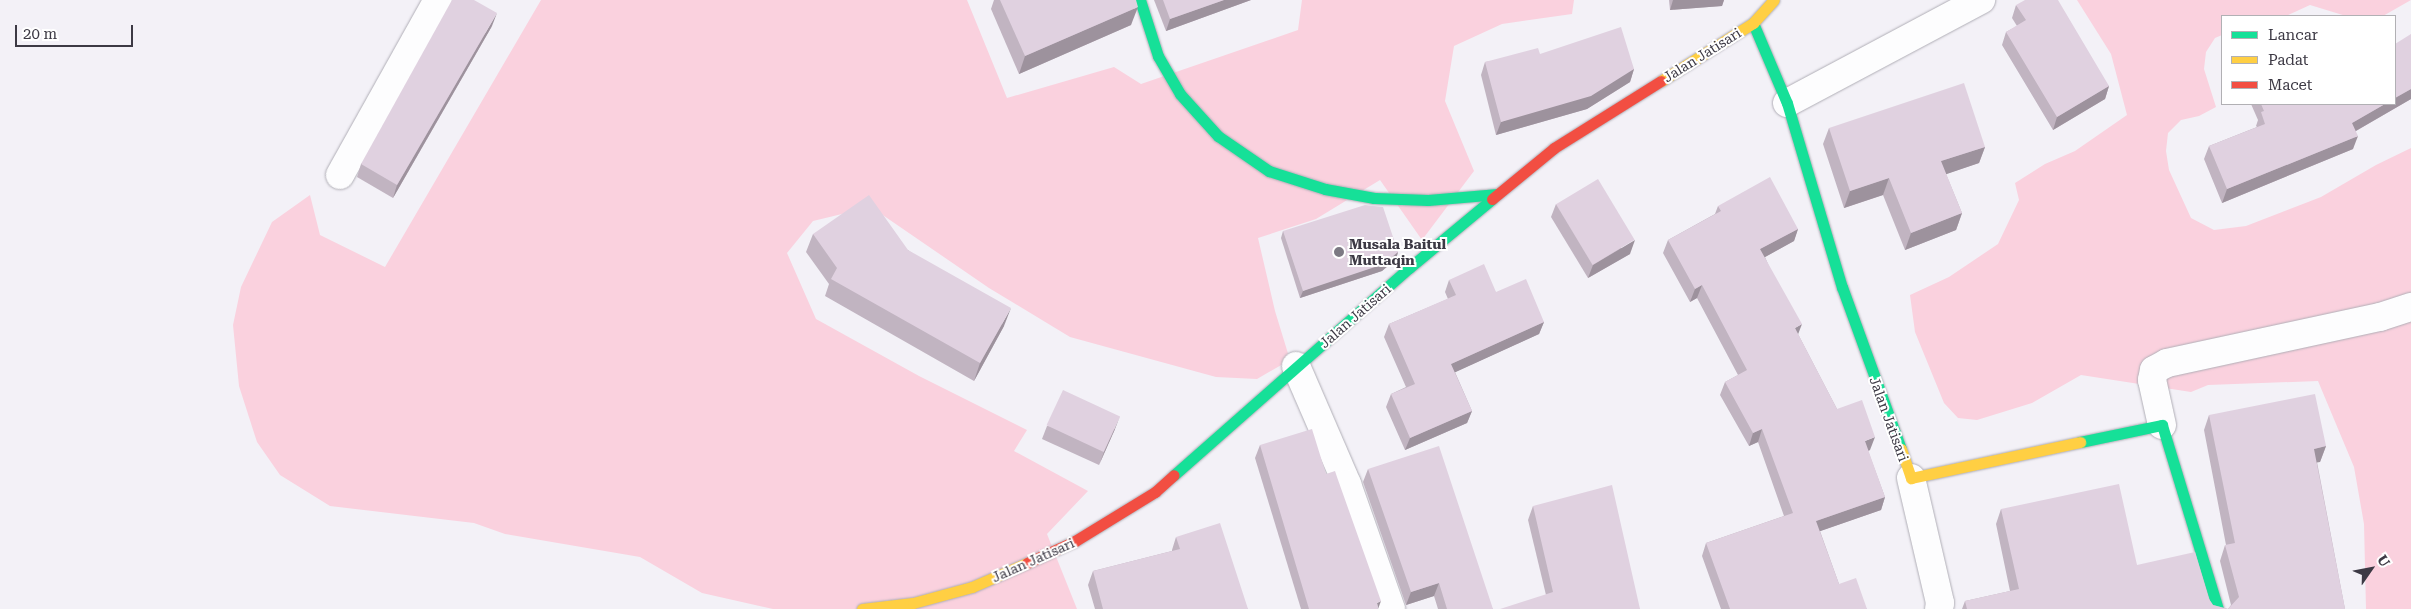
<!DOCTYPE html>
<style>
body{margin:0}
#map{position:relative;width:2411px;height:609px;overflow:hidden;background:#f3f1f7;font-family:"Roboto Serif",serif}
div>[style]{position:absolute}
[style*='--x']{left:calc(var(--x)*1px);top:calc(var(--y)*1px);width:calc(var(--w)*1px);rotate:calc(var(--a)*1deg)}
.green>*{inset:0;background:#fad1de}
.roads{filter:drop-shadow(0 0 1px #b0aeb6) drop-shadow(0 0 1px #b0aeb6)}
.street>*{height:28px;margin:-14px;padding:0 14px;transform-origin:14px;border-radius:14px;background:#fdfdfe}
.fast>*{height:11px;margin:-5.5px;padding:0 5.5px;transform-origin:5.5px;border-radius:5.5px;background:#16e098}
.slow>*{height:11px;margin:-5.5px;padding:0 5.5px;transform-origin:5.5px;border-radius:5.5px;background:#ffcf43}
.jam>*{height:11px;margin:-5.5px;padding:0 5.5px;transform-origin:5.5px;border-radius:5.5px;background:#f24e42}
.wall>*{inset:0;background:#c1b4c1}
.shaded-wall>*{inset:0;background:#9d929d}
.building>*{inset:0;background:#e0d1e0;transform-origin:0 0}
.dots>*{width:14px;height:14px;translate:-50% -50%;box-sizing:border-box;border:2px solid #fff;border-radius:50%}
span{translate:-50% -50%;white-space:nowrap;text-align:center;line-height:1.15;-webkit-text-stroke:4px #fff;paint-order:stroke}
.street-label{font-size:14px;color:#3c3944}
.poi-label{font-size:14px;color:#3c3944;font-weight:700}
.left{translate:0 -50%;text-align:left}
.legend{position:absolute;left:2221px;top:15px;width:175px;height:90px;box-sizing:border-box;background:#fff;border:1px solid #b1b0b4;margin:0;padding:6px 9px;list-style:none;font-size:15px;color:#3c3944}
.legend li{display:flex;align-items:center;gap:10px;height:25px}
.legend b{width:25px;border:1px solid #b1b0b4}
.north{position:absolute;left:2346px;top:544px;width:50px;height:50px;-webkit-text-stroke:4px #fff;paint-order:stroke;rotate:57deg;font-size:14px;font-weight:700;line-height:20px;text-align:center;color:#3c3944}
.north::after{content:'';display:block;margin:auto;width:18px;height:22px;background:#3c3944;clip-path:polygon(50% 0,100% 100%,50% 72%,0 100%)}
.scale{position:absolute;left:15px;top:25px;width:118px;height:22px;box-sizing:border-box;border:2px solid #3c3944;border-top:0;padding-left:6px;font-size:15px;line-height:18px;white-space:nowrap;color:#3c3944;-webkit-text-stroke:4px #fff;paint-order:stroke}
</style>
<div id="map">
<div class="green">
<div style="clip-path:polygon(541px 0,967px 0,1007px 98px,1114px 67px,1141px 84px,1298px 30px,1302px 0,1574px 0,1572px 14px,1502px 24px,1454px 46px,1445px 101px,1474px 171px,1422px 240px,1380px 180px,1316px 219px,1258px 238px,1275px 311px,1290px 360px,1257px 379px,1216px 377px,1070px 337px,989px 288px,871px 207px,813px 221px,787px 253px,816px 319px,919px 376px,1027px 430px,1014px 451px,1088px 491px,1047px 534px,1077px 609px,773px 609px,702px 593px,640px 557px,505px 534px,474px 523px,330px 506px,280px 475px,257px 442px,239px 386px,233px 325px,241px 287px,272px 222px,310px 195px,320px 235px,385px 267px)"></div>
<div style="clip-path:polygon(2077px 0,2411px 0,2383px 16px,2346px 16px,2310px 5px,2286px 16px,2222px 16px,2222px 35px,2215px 38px,2206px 52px,2204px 69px,2216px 107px,2199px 116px,2181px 120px,2168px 133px,2166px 151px,2169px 170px,2191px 218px,2214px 230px,2246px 226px,2321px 197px,2376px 165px,2411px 148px,2411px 609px,2366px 609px,2364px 524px,2354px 467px,2318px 381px,2208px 385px,2191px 392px,2081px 375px,2032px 403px,1977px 420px,1958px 418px,1944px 403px,1915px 332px,1910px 295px,1949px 277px,1998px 244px,2019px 200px,2015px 183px,2045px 164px,2075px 151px,2127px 115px,2111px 54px)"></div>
</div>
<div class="roads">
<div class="street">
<div style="--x:1787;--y:103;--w:220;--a:-28"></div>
<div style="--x:340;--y:175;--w:201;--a:-60.8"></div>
<div style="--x:1296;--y:366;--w:129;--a:66.6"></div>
<div style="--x:1347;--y:484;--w:133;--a:70.6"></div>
<div style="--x:2162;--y:425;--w:46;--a:-102.5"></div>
<div style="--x:2152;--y:380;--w:10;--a:-79"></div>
<div style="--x:2154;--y:370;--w:15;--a:-28"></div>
<div style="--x:2167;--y:363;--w:218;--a:-12.2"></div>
<div style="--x:2380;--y:317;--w:33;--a:-18"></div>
<div style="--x:1911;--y:478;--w:128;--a:76.9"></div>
<div style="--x:1940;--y:603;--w:6;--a:99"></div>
</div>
<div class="fast">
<div style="--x:1140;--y:0;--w:59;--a:72.2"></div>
<div style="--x:1158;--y:56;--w:44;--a:59.9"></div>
<div style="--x:1180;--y:94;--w:57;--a:47.9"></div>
<div style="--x:1218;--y:136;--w:62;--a:34.5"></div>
<div style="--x:1269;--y:171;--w:59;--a:17.8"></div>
<div style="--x:1325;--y:189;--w:50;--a:10.4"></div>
<div style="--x:1374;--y:198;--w:54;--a:2.1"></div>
<div style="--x:1428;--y:200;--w:70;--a:-4.9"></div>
<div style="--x:1753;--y:23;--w:87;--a:67"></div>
<div style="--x:1787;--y:103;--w:192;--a:73.4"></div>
<div style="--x:1842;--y:287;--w:172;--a:70"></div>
<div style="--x:2080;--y:442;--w:84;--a:-11.7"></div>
<div style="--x:2162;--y:425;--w:192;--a:73.1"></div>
<div style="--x:1174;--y:475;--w:313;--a:-41.4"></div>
<div style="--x:1409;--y:268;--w:108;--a:-39.7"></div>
</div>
<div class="slow">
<div style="--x:1661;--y:81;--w:109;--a:-32.2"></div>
<div style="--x:1753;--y:23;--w:31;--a:-48"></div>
<div style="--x:1901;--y:449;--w:31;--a:71"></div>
<div style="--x:1911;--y:478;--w:173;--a:-12"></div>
<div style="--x:862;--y:609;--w:51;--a:-6.7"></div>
<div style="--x:913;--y:603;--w:61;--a:-15.2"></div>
<div style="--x:972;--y:587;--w:60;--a:-23.6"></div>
</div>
<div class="jam">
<div style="--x:1492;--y:199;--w:80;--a:-39.4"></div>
<div style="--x:1554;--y:148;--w:126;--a:-32.1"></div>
<div style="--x:1027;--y:563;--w:53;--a:-24.6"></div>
<div style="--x:1075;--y:541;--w:94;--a:-31.5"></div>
<div style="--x:1155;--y:492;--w:25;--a:-42"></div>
</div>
</div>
<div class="wall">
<div style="clip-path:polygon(994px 0,1136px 0,1131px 25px,1019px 74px,991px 9px)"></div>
<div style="clip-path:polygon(1154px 0,1251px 0,1166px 31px)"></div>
<div style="clip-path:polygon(1669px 0,1724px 0,1722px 6px,1670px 10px)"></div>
<div style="clip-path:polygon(2016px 5px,2109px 86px,2105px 99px,2053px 130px,2002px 45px,2006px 32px,2017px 26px,2012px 18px)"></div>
<div style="clip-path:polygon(492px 26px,393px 198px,357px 177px,361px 164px)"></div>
<div style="clip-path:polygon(2411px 34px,2411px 99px,2356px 131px,2353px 149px,2222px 203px,2204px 159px,2209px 146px,2257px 127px,2256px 126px,2258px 120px,2251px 104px,2395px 104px)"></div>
<div style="clip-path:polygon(1540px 54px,1634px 69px,1630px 82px,1587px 109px,1496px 135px,1481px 75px,1485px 62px)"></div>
<div style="clip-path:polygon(1829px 128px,1985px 147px,1979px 163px,1946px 174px,1962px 213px,1956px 230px,1905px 250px,1883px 195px,1844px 208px,1823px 144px)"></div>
<div style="clip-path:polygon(1556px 204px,1630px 254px,1588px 278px,1551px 217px)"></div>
<div style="clip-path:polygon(1718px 206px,1798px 229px,1794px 241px,1765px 257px,1798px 334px,1837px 409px,1870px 450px,1868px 451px,1885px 497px,1881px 510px,1820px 531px,1839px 584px,1867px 609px,1721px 609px,1702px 556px,1706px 543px,1784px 516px,1758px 442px,1749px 446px,1720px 395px,1725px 382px,1738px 375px,1697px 298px,1690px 302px,1663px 253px,1668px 240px,1715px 214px)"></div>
<div style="clip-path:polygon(1283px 231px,1398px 252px,1396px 259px,1382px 271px,1300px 298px,1281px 238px)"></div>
<div style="clip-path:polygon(813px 234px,908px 250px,1004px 326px,974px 381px,825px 296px,829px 284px,806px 252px)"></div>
<div style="clip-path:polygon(1449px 280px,1496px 292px,1544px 322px,1539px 334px,1455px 372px,1472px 411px,1467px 423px,1405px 450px,1386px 407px,1391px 394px,1406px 387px,1384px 337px,1389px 324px,1448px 299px,1445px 292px)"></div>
<div style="clip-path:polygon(2209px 415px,2326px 446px,2320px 462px,2317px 462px,2345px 609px,1962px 609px,1965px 601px,2010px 591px,1996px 524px,2001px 509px,2137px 565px,2209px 599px,2213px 605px,2228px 609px,2231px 605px,2220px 561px,2225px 545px,2226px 545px,2204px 430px)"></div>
<div style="clip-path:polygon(1047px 426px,1115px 429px,1099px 465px,1042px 439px)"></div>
<div style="clip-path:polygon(1260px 445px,1326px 474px,1378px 609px,1301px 609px,1255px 458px)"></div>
<div style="clip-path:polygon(1368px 469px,1493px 609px,1438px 609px,1434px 596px,1406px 605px,1363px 482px)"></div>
<div style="clip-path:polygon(1533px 506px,1640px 609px,1546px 595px,1528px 520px)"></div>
<div style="clip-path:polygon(1176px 537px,1248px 609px,1095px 609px,1088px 585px,1093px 571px,1172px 551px,1172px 550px)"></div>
</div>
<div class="shaded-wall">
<div style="clip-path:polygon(1224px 0,1251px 0,1166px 31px,1170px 19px)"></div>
<div style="clip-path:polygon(1673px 0,1724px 0,1722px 6px,1670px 10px)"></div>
<div style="clip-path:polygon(1138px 7px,1131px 25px,1019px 74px,1025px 56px)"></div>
<div style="clip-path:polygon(497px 13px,492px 26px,393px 198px,397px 185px)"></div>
<div style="clip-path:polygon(1634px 69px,1630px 82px,1587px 109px,1496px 135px,1501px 122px)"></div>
<div style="clip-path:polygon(2109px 86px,2105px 99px,2053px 130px,2057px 117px)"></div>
<div style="clip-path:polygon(2411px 89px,2411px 99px,2347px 136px,2352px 123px,2385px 104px,2395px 104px,2395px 98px)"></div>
<div style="clip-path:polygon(2358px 136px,2353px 149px,2222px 203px,2227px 189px)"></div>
<div style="clip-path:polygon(1985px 147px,1979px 163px,1935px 178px,1941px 161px)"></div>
<div style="clip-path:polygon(1889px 178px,1883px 195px,1844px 208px,1850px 191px)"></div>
<div style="clip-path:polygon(1962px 213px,1956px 230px,1905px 250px,1911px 233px)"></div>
<div style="clip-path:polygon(1798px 229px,1794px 241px,1756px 262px,1760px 249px)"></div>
<div style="clip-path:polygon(1635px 240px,1630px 254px,1588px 278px,1593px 265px)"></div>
<div style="clip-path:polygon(1398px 252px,1396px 259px,1382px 271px,1300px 298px,1303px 291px)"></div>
<div style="clip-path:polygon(1702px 285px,1697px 298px,1690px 302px,1695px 289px)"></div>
<div style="clip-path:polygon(1011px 308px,1004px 326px,974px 381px,980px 363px)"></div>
<div style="clip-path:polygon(1544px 322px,1539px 334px,1447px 376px,1451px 364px)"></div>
<div style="clip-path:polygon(1802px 324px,1797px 337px,1795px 328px)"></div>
<div style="clip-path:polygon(1472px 411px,1467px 423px,1405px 450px,1410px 438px)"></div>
<div style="clip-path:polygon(1120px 416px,1115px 429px,1099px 465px,1104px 452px)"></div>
<div style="clip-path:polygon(1762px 429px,1758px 442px,1749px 446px,1753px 433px)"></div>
<div style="clip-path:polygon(1875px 437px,1870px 450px,1860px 454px,1865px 441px)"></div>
<div style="clip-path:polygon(2326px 446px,2320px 462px,2308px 464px,2314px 449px)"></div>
<div style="clip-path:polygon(1885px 497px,1881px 510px,1812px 534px,1816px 521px)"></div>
<div style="clip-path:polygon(1439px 583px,1434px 596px,1406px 605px,1411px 592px)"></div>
<div style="clip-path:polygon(1381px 601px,1378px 609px,1377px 603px)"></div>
</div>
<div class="building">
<div style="clip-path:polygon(452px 0,474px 0,497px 13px,397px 185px,361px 164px)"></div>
<div style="clip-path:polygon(1000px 0,1136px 0,1138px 7px,1025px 56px)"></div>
<div style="clip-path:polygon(1163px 0,1224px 0,1170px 19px)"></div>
<div style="clip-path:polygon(2025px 0,2058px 0,2109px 86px,2057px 117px,2006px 32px,2026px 20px,2016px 5px)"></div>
<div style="clip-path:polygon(1621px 27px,1634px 69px,1591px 96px,1501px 122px,1485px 62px,1538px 48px,1540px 54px)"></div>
<div style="clip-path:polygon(2411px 34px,2411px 89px,2395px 98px,2395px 44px)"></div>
<div style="clip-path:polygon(1964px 83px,1985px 147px,1941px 161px,1962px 213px,1911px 233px,1889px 178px,1850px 191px,1829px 128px)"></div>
<div style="clip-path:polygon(2261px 104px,2385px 104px,2352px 123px,2358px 136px,2227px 189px,2209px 146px,2265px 124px,2261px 112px,2264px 111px)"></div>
<div style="clip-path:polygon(1770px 177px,1798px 229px,1760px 249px,1802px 324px,1795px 328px,1837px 409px,1862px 400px,1875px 437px,1865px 441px,1885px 497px,1816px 521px,1839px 584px,1856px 578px,1867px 609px,1730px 609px,1706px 543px,1793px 513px,1762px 429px,1753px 433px,1725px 382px,1747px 370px,1702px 285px,1695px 289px,1668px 240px,1721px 211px,1718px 206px)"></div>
<div style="left:1598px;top:179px;width:71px;height:49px;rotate:59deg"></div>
<div style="clip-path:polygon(869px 195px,908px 250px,1011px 308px,980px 363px,831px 279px,837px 268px,813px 234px)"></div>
<div style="clip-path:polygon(1365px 205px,1383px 207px,1398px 252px,1384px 264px,1303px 291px,1283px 231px)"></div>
<div style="clip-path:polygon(1484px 264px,1496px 292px,1526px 279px,1544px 322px,1451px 364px,1472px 411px,1410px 438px,1391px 394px,1415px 384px,1389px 324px,1456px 295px,1449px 280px)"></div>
<div style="left:1063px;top:390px;width:63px;height:39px;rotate:25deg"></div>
<div style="clip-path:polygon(2315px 394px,2326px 446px,2314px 449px,2345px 609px,1967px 609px,1965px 601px,2019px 589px,2001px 509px,2119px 484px,2137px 565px,2195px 552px,2209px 599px,2213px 605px,2228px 609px,2239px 597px,2225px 545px,2235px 543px,2209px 415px)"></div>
<div style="clip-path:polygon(1312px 429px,1326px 474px,1335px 471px,1337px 477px,1381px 601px,1377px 603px,1378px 609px,1309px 609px,1260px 445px)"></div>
<div style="clip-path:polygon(1439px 446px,1493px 609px,1447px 609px,1439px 583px,1411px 592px,1368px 469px)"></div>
<div style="clip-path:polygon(1612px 485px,1640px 609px,1500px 609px,1553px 592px,1533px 506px)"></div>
<div style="clip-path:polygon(1220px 523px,1248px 609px,1103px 609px,1093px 571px,1180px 549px,1176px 537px)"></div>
</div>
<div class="dots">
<div style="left:1339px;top:252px;background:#7c7983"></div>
</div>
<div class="street-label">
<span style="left:1702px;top:55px;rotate:-32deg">Jalan Jatisari</span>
<span style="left:1355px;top:316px;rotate:-41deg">Jalan Jatisari</span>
<span style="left:1889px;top:419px;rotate:70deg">Jalan Jatisari</span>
<span style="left:1033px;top:560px;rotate:-24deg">Jalan Jatisari</span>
</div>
<div class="poi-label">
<span class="left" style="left:1349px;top:252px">Musala Baitul<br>Muttaqin</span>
</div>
<ul class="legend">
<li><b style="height:6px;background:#16e098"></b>Lancar</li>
<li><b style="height:6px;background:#ffcf43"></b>Padat</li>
<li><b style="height:6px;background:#f24e42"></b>Macet</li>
</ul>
<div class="north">U</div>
<div class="scale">20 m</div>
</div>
